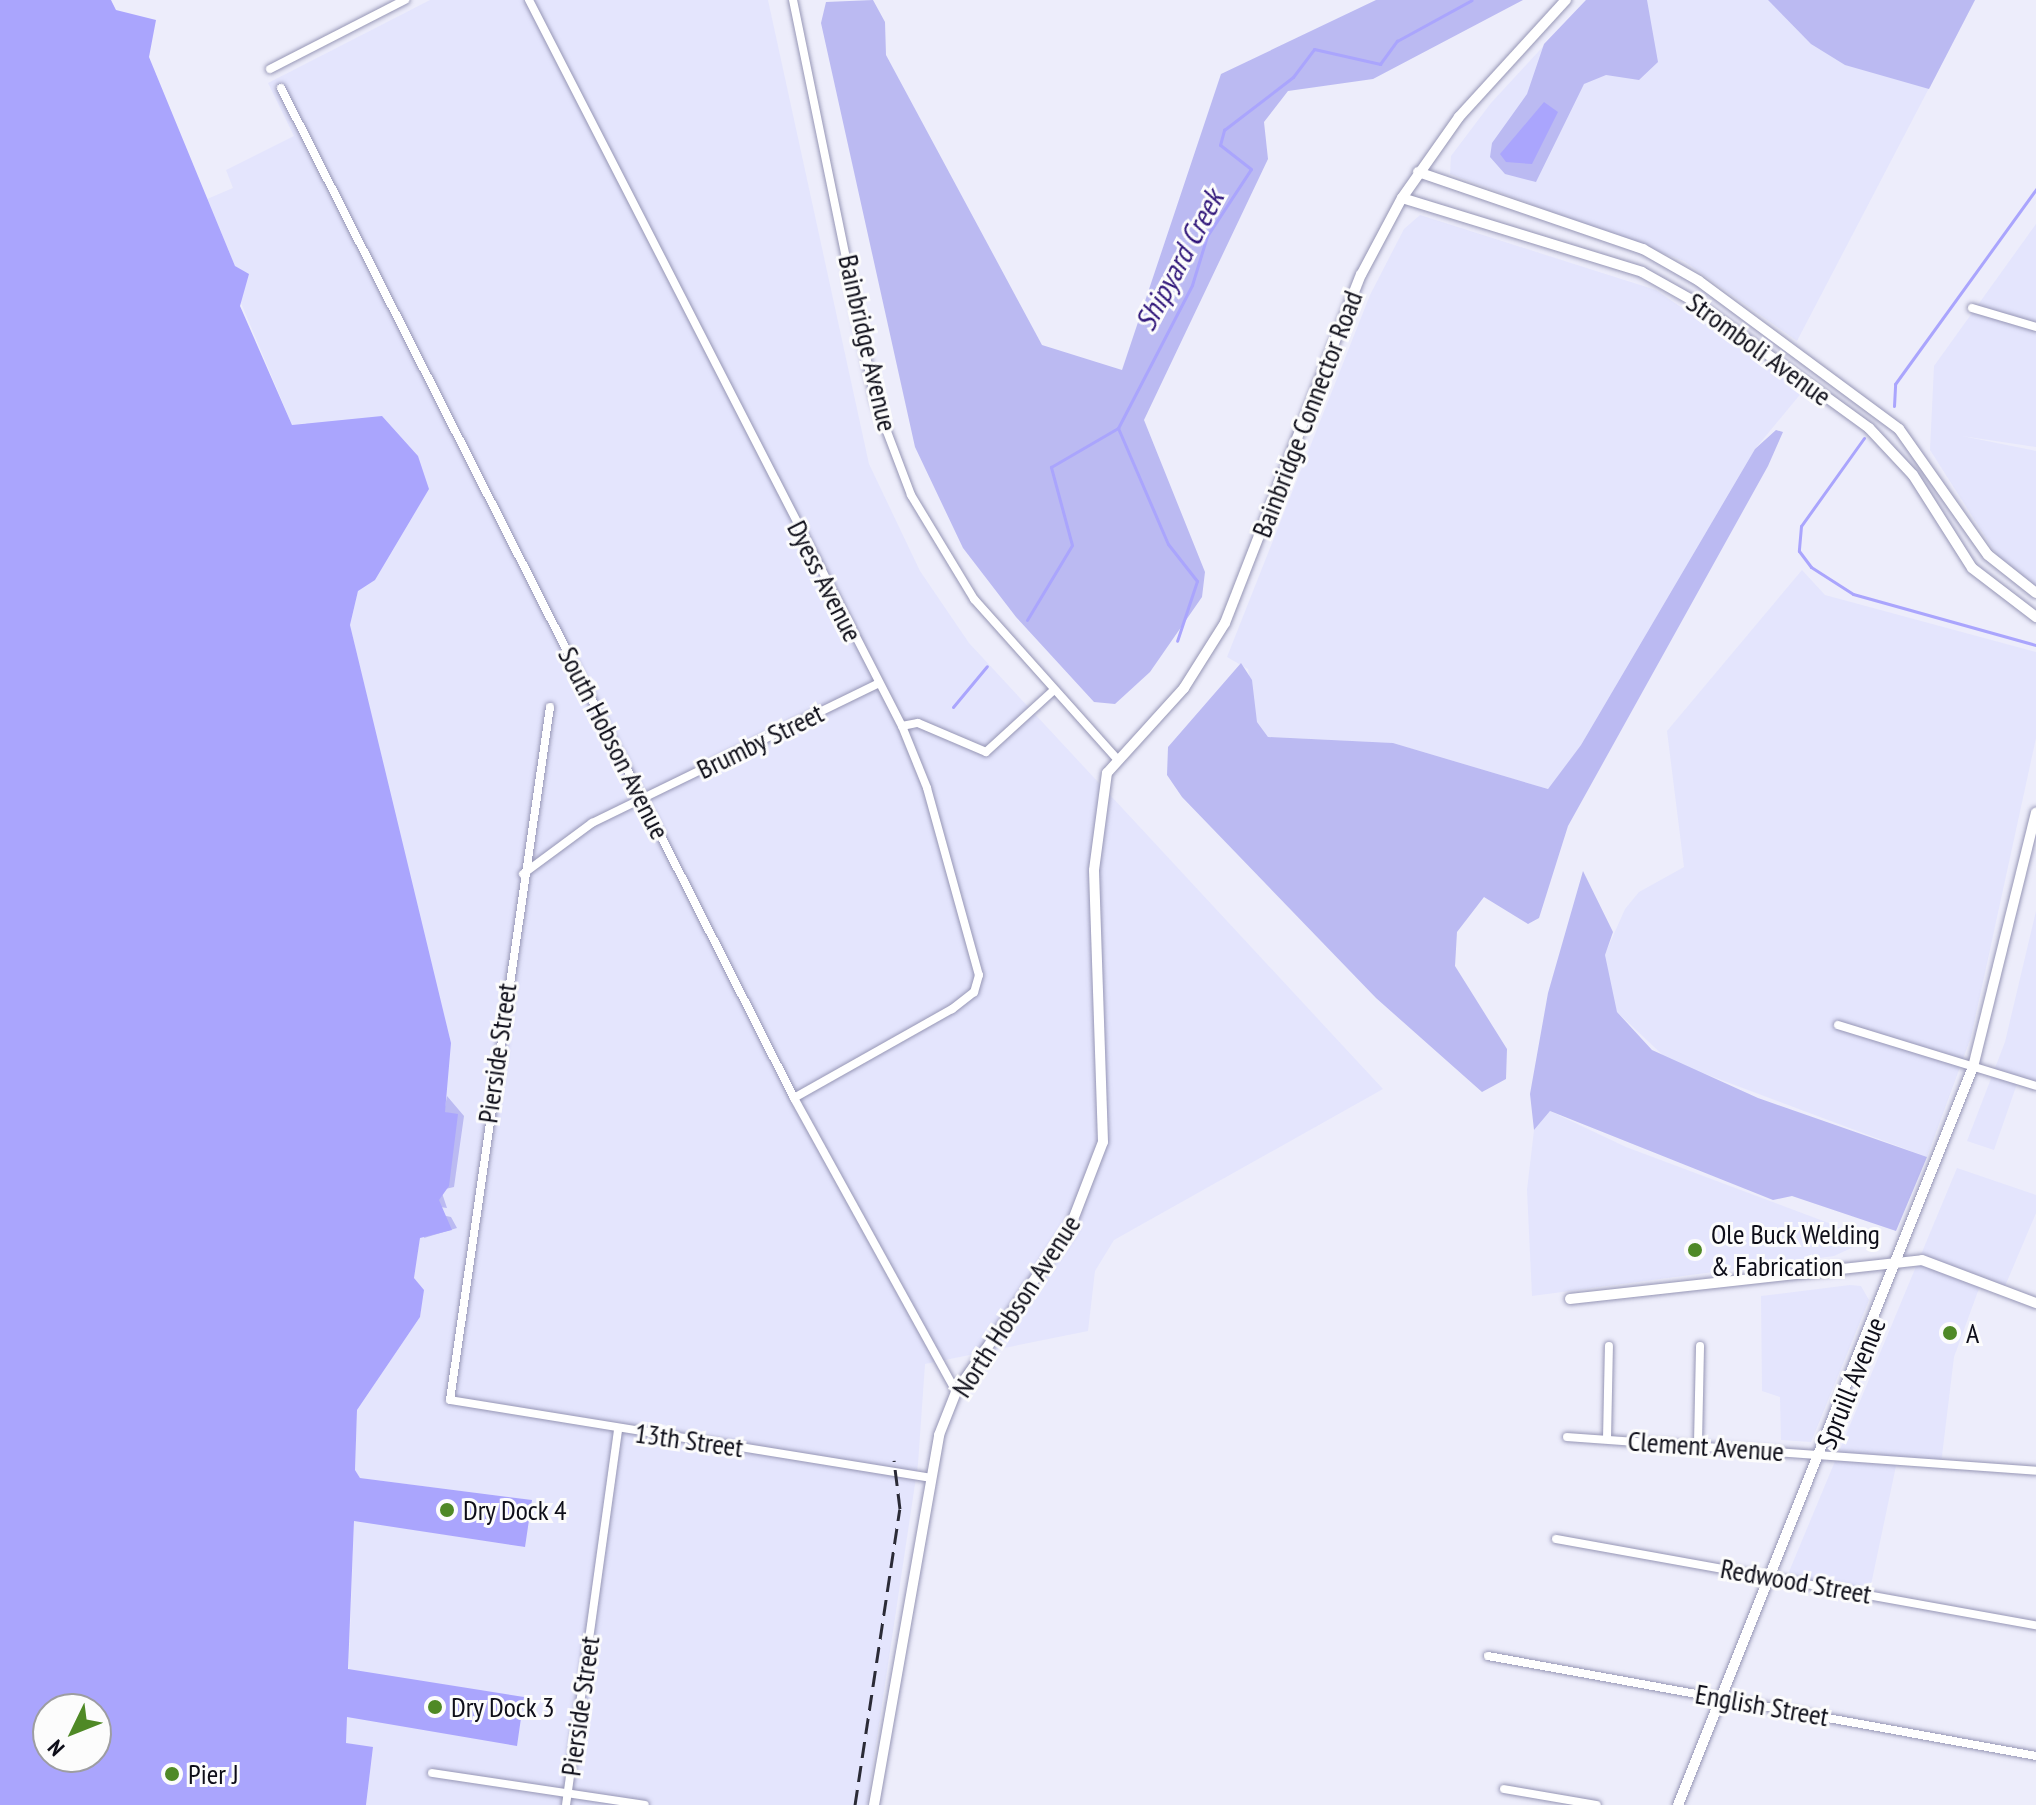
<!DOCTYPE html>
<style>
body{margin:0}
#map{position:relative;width:2036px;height:1805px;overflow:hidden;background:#ededfb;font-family:"PT Sans Narrow",sans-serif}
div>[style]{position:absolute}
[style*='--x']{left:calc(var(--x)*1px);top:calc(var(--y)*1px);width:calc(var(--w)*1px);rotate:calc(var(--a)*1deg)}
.built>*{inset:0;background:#e4e5fd}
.green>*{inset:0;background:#bbbaf2}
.water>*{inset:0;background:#aaa5fd}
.stream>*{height:3px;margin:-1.5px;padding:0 1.5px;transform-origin:1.5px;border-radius:1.5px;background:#aaa5fd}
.roads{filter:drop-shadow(0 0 2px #9696b5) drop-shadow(0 0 2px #9696b5)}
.minor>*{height:8px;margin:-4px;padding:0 4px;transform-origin:4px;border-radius:4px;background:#fff}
.tertiary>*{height:10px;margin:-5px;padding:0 5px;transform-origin:5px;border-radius:5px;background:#fff}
.rail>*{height:3px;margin-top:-1.5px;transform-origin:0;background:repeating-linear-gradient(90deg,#2b2b37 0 16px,transparent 0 24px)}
.dots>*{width:22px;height:22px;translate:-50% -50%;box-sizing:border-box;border:4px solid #fcfcfc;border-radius:50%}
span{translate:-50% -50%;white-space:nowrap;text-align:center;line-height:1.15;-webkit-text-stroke:6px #fcfcfc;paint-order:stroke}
.street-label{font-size:28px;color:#0e0e19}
.poi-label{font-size:28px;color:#0e0e19}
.left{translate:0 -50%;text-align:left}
.water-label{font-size:30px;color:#30167a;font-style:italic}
.north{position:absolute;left:32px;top:1693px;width:80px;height:80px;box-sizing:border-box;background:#fcfcfc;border:2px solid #9d9da1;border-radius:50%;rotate:227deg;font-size:22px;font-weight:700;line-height:32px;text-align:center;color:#0e0e19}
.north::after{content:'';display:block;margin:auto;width:28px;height:36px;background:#4f8926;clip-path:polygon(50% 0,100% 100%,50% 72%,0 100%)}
</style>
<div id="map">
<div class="built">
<div style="clip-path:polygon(430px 0,768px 0,869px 464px,920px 571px,969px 643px,1383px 1089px,1114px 1240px,1095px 1271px,1088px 1331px,925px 1364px,918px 1464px,867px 1805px,366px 1805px,373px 1748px,346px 1743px,354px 1520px,524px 1547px,531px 1500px,360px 1478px,355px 1470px,357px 1410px,420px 1317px,423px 1290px,414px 1278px,420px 1237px,452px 1230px,439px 1200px,400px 1192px,458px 1114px,444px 1112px,449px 1045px,350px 625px,358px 591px,306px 423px,292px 425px,241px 303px,0 217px,245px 273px,235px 266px,207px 199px,233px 188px,226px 170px,294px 136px,268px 83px)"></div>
<div style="clip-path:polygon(1586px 0,1975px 0,1797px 341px,1684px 261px,1450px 174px,1451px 156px,1491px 103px)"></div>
<div style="clip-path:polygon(1420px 215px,1656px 290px,1803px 391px,1755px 449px,1581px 745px,1548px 789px,1393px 743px,1268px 737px,1257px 722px,1248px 669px,1227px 657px,1370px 295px,1404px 229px)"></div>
<div style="clip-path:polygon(2036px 224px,2036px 447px,1962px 436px,2036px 451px,2036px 587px,2000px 560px,1930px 450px,1934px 366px)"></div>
<div style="clip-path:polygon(1802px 570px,1825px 595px,2036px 652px,2036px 738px,1971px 1037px,1927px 1157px,1668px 1060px,1617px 1012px,1606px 983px,1605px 954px,1625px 909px,1639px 892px,1684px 867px,1667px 731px)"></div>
<div style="clip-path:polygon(2036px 911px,2036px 1086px,2018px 1081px,1994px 1150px,1967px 1141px,2005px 1042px)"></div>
<div style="clip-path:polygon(1550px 1111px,1626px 1147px,1871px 1239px,1834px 1256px,1532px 1296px,1527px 1190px,1534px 1130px)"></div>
<div style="clip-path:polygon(1957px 1168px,2036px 1195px,2036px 1213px,2003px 1291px,1981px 1283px,1954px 1357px,1941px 1464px,1897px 1461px,1869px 1594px,1786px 1579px)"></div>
<div style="clip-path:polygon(1850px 1285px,1861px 1286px,1869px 1300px,1811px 1442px,1781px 1440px,1780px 1397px,1762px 1391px,1761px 1296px)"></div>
</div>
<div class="green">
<div style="clip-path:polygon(873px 0,885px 22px,886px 55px,1042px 345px,1122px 370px,1221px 74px,1376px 0,1523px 0,1373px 79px,1288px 91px,1264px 122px,1268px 159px,1144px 420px,1205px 572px,1202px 597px,1150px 672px,1115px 704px,1094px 702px,1016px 617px,963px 548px,915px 447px,821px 23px,826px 2px)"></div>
<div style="clip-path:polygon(1586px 0,1647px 0,1658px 62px,1639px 80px,1606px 75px,1584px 84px,1536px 182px,1505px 174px,1490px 157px,1492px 143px,1527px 94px,1544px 44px)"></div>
<div style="clip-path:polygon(1768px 0,1975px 0,1929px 89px,1845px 65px,1811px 44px)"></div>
<div style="clip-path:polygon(1776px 430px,1783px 432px,1768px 466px,1568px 826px,1539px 918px,1528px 924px,1484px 897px,1457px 932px,1455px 966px,1507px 1049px,1506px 1079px,1482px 1092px,1376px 998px,1182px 797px,1167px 775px,1168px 747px,1241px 663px,1252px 680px,1257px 722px,1268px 737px,1393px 743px,1548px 789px,1581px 745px,1755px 449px)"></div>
<div style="clip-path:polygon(1583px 871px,1613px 932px,1605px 955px,1617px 1012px,1652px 1050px,1758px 1098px,1927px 1157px,1896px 1231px,1792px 1196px,1773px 1200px,1550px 1111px,1534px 1130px,1530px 1094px,1548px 993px)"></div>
<div style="clip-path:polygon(447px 1096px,464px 1116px,454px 1187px,441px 1190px,447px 1208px,433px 1206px,432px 1213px,451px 1217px,457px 1228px,424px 1238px,451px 1114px,444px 1112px)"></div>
</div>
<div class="water">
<div style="clip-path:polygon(evenodd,0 0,111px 0,116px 10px,156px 20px,149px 57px,235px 266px,249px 274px,240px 306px,292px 425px,382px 416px,418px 456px,429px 489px,375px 580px,358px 591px,350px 625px,451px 1043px,445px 1112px,458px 1114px,449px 1186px,439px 1200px,452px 1230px,420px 1238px,414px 1278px,424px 1290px,420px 1317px,357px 1410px,355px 1470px,360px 1478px,532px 1500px,525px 1547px,354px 1521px,348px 1669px,524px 1697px,517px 1746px,347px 1717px,346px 1743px,373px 1747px,366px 1805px,0 1805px,0 0,48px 1709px,96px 1709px,96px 1757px,48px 1757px,48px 1709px)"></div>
<div style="clip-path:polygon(1544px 102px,1558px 112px,1532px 164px,1506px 162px,1500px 154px)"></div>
</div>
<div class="stream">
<div style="--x:1894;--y:406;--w:22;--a:-87"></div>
<div style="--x:1895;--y:384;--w:241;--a:-54.1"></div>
<div style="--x:1118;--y:428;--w:126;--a:66.7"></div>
<div style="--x:1168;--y:544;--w:47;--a:51.9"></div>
<div style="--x:1197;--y:581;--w:63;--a:108.4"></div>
<div style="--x:1864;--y:438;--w:108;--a:125.6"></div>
<div style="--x:1801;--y:526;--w:25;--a:95"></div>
<div style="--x:1799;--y:551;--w:20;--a:53"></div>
<div style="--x:1811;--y:567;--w:50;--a:32.7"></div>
<div style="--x:1853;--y:594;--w:190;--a:15.6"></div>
<div style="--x:1027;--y:620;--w:87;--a:-59"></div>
<div style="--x:1072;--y:545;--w:81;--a:-105.1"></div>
<div style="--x:1051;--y:467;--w:78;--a:-30.2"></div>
<div style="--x:1118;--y:428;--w:161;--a:-62.6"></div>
<div style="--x:1192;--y:285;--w:51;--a:-73"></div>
<div style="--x:1207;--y:236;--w:80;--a:-56.7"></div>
<div style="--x:1251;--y:169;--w:39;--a:-142"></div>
<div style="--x:1220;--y:145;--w:16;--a:-75"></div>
<div style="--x:1224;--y:130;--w:87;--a:-37.5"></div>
<div style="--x:1293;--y:77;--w:35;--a:-53"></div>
<div style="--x:1314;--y:49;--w:68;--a:12.8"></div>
<div style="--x:1380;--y:64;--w:29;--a:-54"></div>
<div style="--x:1397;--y:41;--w:85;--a:-28.7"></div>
<div style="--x:953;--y:707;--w:53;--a:-50.3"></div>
</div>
<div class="roads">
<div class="minor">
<div style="--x:529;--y:0;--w:816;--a:62.81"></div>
<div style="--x:902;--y:726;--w:67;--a:68"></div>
<div style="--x:927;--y:788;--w:194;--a:74.5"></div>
<div style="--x:979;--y:975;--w:18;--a:106"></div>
<div style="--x:974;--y:992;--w:28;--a:142"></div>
<div style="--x:952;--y:1009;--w:181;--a:150.6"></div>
<div style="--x:793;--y:0;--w:408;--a:78.4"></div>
<div style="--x:875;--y:400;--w:102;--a:69.2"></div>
<div style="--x:911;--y:495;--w:122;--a:58.8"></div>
<div style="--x:974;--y:599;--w:215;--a:48.2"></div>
<div style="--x:270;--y:69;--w:152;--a:-27.1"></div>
<div style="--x:281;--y:88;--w:1133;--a:63.07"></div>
<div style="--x:794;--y:1098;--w:336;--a:61.1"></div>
<div style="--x:1972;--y:308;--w:67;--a:16.5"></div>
<div style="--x:550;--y:707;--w:700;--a:98.21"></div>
<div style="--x:450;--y:1400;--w:484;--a:9.2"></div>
<div style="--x:902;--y:726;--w:16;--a:-11"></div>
<div style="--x:918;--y:723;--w:74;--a:23.1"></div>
<div style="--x:986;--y:752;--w:92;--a:-42.4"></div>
<div style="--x:523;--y:874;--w:86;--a:-36.5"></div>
<div style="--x:592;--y:823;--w:317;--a:-26"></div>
<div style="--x:1838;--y:1025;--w:207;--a:17.1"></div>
<div style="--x:1567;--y:1437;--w:470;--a:4.1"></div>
<div style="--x:1607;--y:1439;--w:93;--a:-88.8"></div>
<div style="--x:1698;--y:1443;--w:97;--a:-88.8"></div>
<div style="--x:1556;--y:1539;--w:488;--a:10.2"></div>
<div style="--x:1488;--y:1656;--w:557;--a:10.34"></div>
<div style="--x:432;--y:1773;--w:215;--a:8.5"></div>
<div style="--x:1504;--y:1789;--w:94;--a:9.8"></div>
<div style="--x:566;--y:1805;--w:379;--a:-82.1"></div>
</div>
<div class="tertiary">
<div style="--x:1418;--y:172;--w:238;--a:18.9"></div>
<div style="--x:1643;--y:249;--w:64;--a:29.7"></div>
<div style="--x:1699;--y:281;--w:249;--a:36.5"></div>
<div style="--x:1899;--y:429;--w:154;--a:54.8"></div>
<div style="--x:1988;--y:555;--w:61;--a:38.4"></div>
<div style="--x:1402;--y:198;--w:251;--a:17.1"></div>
<div style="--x:1642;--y:272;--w:63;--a:29.4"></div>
<div style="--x:1697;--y:303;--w:213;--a:36"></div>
<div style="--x:1869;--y:428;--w:64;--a:46.9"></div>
<div style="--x:1913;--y:475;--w:110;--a:57.6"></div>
<div style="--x:1972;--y:568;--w:81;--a:37.4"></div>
<div style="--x:1570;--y:1299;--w:354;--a:-6.3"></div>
<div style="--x:1922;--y:1260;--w:122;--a:20.7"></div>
<div style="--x:874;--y:1805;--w:376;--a:-80"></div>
<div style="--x:939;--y:1435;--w:46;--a:-68.4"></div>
<div style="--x:956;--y:1392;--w:198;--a:-55.1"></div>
<div style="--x:1069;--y:1230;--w:94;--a:-68.9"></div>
<div style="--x:1103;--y:1142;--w:272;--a:-91.9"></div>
<div style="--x:1094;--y:870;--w:98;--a:-82.4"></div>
<div style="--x:1107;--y:773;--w:115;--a:-47.8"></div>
<div style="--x:1184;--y:688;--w:77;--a:-57.8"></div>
<div style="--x:1225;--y:623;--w:374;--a:-68.7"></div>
<div style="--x:1361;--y:275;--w:87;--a:-62"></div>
<div style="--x:1402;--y:198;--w:99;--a:-54.9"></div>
<div style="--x:1459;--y:117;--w:159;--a:-47.6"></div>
<div style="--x:1678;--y:1805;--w:795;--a:-68.21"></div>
<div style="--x:1973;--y:1067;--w:262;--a:-76.1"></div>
</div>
</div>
<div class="rail">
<div style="--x:855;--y:1805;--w:299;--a:-81.4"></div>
<div style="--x:900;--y:1509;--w:49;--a:-97"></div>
</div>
<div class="dots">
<div style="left:1695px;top:1250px;background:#4f8926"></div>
<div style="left:1950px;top:1333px;background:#4f8926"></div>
<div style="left:447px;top:1510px;background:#4f8926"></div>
<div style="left:435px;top:1707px;background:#4f8926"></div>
<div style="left:172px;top:1774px;background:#4f8926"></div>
</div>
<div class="street-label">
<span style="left:868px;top:343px;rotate:77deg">Bainbridge Avenue</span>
<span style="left:1759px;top:349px;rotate:36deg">Stromboli Avenue</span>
<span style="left:1307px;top:414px;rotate:-69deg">Bainbridge Connector Road</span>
<span style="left:825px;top:581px;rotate:63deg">Dyess Avenue</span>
<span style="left:760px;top:741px;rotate:-26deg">Brumby Street</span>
<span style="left:614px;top:743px;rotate:63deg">South Hobson Avenue</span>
<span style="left:497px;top:1053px;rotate:-82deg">Pierside Street</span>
<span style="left:1016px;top:1306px;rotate:-57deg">North Hobson Avenue</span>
<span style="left:1851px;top:1383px;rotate:-68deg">Spruill Avenue</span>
<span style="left:689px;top:1440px;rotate:8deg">13th Street</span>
<span style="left:1706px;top:1446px;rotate:4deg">Clement Avenue</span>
<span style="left:1796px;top:1581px;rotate:10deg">Redwood Street</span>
<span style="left:1762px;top:1705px;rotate:10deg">English Street</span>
<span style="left:580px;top:1706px;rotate:-82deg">Pierside Street</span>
</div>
<div class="poi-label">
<span class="left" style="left:1711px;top:1250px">Ole Buck Welding<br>&amp; Fabrication</span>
<span class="left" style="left:1966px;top:1333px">A</span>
<span class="left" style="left:463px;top:1510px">Dry Dock 4</span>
<span class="left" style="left:451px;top:1707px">Dry Dock 3</span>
<span class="left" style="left:188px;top:1774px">Pier J</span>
</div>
<div class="water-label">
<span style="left:1179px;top:260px;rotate:-62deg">Shipyard Creek</span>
</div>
<div class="north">N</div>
</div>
